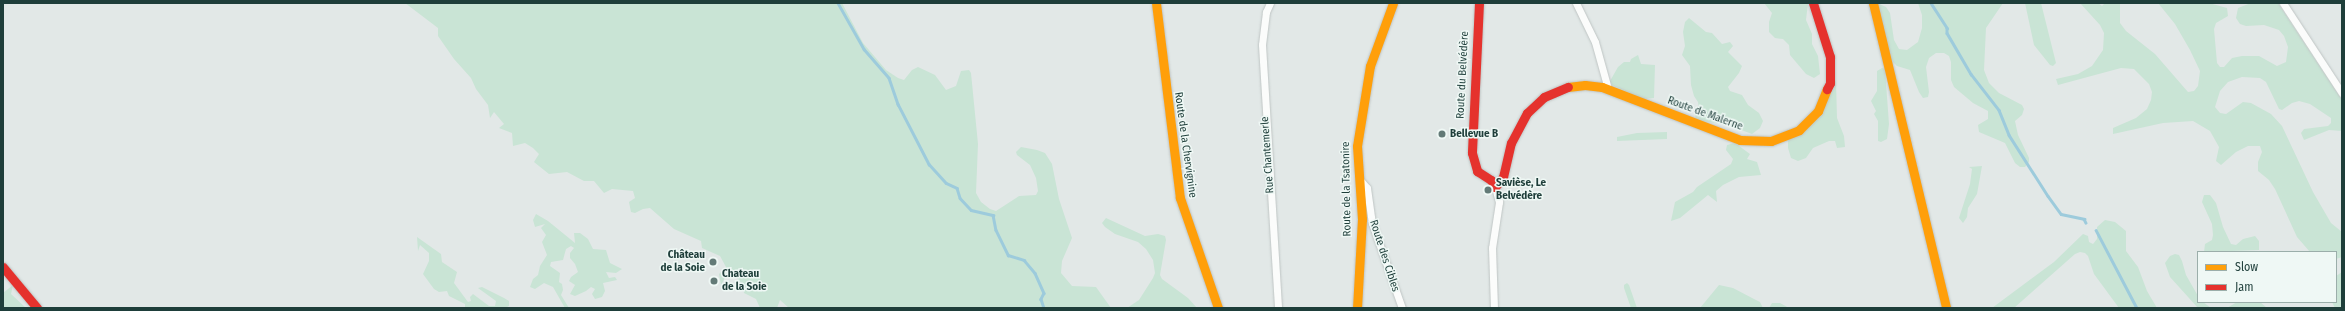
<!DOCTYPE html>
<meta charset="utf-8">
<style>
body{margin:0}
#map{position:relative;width:2345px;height:311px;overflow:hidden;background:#e2e8e7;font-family:"Fira Sans Condensed",sans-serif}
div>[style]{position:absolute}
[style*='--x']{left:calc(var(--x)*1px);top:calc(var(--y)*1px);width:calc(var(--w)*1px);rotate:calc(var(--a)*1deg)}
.green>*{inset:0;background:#c9e4d5}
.stream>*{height:2.5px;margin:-1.25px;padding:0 1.25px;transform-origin:1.25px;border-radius:1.25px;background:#9dcbdc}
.roads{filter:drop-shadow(0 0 1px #bfc5c4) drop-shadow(0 0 1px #bfc5c4)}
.street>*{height:7px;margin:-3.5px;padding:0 3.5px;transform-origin:3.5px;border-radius:3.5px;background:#fbfcfb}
.slow>*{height:9px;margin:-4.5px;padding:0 4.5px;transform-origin:4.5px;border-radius:4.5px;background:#ff9f0a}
.jam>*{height:9px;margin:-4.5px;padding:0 4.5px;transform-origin:4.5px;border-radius:4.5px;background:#e5322d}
.dots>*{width:11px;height:11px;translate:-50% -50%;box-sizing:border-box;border:2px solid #eff8f5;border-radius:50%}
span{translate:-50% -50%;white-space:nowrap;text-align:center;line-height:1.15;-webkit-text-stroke:3px #eff8f5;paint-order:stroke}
.street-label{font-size:11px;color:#1e3e3a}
.poi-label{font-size:11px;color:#1e3e3a;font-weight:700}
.left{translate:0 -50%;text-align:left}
.right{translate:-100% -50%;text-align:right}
.frame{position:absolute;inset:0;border:4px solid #1e3e3a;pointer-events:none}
.legend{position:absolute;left:2197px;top:251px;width:140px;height:52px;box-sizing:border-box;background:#eff8f5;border:1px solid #9baeaa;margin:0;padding:5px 7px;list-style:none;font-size:12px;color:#1e3e3a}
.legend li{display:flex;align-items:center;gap:8px;height:20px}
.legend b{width:20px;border:1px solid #9baeaa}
</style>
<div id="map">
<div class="green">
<div style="clip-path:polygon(405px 3px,842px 3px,863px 43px,886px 70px,898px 78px,904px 80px,912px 70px,918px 67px,935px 75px,946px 90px,956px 86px,961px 71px,969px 70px,971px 73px,978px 144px,976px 193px,981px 202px,990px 209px,996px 211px,1019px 196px,1036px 195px,1038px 191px,1036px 178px,1030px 165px,1017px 155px,1016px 152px,1021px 147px,1037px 150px,1045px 153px,1052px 164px,1059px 199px,1072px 238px,1062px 261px,1061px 273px,1072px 286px,1096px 287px,1111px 308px,789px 308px,780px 300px,777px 308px,760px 308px,756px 299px,744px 293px,742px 284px,732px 271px,727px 274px,721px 285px,719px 274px,726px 267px,720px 256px,702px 248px,701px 241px,674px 229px,650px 208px,643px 209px,635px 213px,631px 212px,629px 202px,635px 198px,633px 191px,612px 189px,604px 193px,594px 181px,584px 181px,567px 172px,549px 174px,534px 162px,539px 154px,533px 148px,525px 143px,513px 146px,512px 133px,499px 128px,504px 124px,494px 112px,490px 118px,488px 105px,476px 89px,471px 78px,454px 59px,438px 36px,438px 28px)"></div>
<div style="clip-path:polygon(1764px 3px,1808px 3px,1806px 20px,1812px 34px,1812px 44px,1818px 56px,1820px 74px,1814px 78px,1806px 74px,1790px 55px,1789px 45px,1783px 39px,1775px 38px,1769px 32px,1769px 22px,1772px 13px)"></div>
<div style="clip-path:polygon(1877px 3px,1886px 7px,1890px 13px,1894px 40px,1899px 49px,1907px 50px,1918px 42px,1922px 28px,1922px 15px,1918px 3px,2003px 3px,1986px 28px,1984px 70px,1989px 83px,1999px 93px,2022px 105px,2024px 109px,2022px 115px,2015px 121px,2018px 135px,2029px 158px,2029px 162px,2025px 167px,2020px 167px,2015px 163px,2005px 143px,1979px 132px,1978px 125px,1988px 119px,1988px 111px,1973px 103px,1954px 87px,1951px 80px,1951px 62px,1949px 56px,1944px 53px,1936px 53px,1929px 58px,1926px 67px,1929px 92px,1928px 97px,1923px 98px,1919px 92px,1910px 70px,1897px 66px,1892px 61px,1886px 46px)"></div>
<div style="clip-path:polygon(2025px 3px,2041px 3px,2056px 63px,2053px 66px,2050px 65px,2034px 45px)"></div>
<div style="clip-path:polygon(2080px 3px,2098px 3px,2102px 6px,2105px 3px,2120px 3px,2120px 23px,2126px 31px,2155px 54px,2188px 92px,2194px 91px,2198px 86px,2200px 71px,2190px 50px,2175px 24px,2158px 3px,2209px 3px,2227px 8px,2228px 16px,2216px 23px,2214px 29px,2217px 63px,2220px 67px,2224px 67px,2232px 58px,2242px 56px,2259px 56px,2277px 66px,2286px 62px,2288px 47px,2284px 36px,2279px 30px,2264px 25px,2246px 26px,2240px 24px,2236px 18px,2238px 8px,2251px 3px,2278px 3px,2342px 100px,2342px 131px,2329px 130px,2304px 140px,2301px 133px,2304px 129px,2328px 126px,2331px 123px,2331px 118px,2310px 104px,2299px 101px,2292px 103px,2282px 110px,2279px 109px,2266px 82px,2260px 78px,2242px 77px,2228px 82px,2220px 91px,2215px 107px,2220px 113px,2226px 114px,2243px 102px,2251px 103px,2271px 114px,2282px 126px,2313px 192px,2331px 223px,2342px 232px,2342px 257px,2336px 259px,2336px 252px,2310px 252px,2297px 237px,2275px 189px,2269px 180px,2258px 171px,2258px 162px,2262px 152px,2260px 146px,2248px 146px,2236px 152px,2221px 165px,2216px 161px,2219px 147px,2210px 131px,2193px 121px,2163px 123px,2113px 134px,2113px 128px,2136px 118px,2147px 109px,2151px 100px,2152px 92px,2149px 84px,2134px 69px,2121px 68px,2058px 85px,2056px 79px,2078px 74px,2092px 66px,2103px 50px,2104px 33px,2100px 25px)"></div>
<div style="clip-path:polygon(1689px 18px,1706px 32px,1712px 33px,1722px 44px,1730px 42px,1733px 46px,1728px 52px,1742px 66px,1739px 73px,1728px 87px,1730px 91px,1742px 95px,1748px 105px,1759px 113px,1763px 121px,1760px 128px,1752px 134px,1728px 125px,1696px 120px,1695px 114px,1699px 108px,1698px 102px,1694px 96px,1691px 85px,1690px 66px,1682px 55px,1685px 46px,1683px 32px,1685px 22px)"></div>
<div style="clip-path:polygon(1638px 55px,1641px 64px,1655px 65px,1654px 98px,1643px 99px,1612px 85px,1610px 81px,1618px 67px,1624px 62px,1630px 62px,1631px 59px)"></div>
<div style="clip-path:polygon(1882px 68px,1885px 69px,1889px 124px,1887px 139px,1881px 142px,1878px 141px,1878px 121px,1874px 114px,1876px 111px,1871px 101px,1877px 91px,1877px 71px)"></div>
<div style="clip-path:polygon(1836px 81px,1837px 118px,1844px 136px,1845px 147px,1837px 148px,1835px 141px,1829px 141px,1813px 148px,1806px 158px,1798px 161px,1791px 158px,1788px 148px,1788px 139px,1801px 133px,1831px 83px)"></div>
<div style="clip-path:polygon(1667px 132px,1667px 139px,1617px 141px,1617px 137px,1637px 133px)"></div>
<div style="clip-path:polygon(1735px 143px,1750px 154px,1747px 159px,1757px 162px,1761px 175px,1739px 177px,1723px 185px,1716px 191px,1717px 202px,1708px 195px,1680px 218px,1671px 221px,1675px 202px,1693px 192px,1697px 187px,1731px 164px,1733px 159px,1726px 150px,1727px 145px)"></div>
<div style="clip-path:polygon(1982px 166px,1977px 194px,1968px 208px,1967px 217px,1963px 223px,1959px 218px,1970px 184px,1972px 169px,1969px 167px)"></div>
<div style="clip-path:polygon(2204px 195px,2210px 195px,2216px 203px,2223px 227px,2231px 244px,2236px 245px,2243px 239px,2255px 236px,2259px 241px,2259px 250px,2204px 252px,2205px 244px,2212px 240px,2213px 235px,2212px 224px,2202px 202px)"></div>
<div style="clip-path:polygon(536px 214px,548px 221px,575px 243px,574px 233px,580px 233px,588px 239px,593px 249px,606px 250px,610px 263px,622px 269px,616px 273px,606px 272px,609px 278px,615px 277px,617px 280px,603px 283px,605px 291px,602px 297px,595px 299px,592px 294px,595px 289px,591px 287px,586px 291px,575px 296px,570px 294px,575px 285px,569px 281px,571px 277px,578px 272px,575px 264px,570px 258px,570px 253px,574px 248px,571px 246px,566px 249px,563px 260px,551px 262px,550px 266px,560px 273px,559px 282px,562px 284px,563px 290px,561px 295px,569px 308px,565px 308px,553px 287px,544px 283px,535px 289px,530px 287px,533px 279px,538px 275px,540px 266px,547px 255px,542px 242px,546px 235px,541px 228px,545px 224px,535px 227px,533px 220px)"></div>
<div style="clip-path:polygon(1106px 218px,1145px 236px,1158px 234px,1165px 236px,1166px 240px,1160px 275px,1162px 279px,1188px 298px,1197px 308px,1127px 308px,1139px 300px,1153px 278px,1155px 273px,1153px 260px,1146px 249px,1138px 242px,1115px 234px,1105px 227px,1102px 223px)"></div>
<div style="clip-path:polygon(2105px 220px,2115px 222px,2126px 231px,2126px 251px,2138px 267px,2147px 291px,2157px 308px,2119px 308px,2094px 274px,2088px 256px,2085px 253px,2080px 252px,2075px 254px,2014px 308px,1992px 308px,2054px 262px,2083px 234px,2088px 236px,2089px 242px,2093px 244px,2097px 239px,2097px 227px)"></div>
<div style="clip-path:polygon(417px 237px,441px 254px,442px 262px,457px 272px,454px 283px,468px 302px,471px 301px,470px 297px,473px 294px,489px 306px,495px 306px,496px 301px,478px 288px,482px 287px,504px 298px,509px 301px,509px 306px,505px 308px,465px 308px,465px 304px,449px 296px,447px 291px,439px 292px,434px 289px,423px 274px,429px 261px,429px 253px,420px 245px,418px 251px)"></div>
<div style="clip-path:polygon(2175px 254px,2179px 255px,2182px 261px,2186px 275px,2198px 296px,2198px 302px,2203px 302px,2211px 308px,2198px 308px,2170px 277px,2165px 263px,2170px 256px)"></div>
<div style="clip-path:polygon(2342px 272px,2342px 308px,2335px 308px,2332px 302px,2336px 302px,2336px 276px)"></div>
<div style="clip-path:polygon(1627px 283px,1629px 285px,1637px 308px,1631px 308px,1624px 288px,1624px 285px)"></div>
<div style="clip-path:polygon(13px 285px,11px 294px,26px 308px,3px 308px,3px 293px)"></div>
<div style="clip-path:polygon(1719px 285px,1733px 288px,1754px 299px,1760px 302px,1763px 308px,1700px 308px)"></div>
<div style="clip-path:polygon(2237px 302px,2260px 302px,2267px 308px,2227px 308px)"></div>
<div style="clip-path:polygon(1772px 303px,1780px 303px,1789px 308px,1769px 308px)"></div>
</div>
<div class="stream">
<div style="--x:838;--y:3;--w:53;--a:60.5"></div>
<div style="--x:864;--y:49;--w:38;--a:49"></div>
<div style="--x:889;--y:78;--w:28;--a:71"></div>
<div style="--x:898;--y:104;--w:68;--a:62.7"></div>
<div style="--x:929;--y:164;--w:25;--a:48"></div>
<div style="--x:946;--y:183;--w:12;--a:24"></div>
<div style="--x:957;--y:188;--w:10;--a:73"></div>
<div style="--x:960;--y:198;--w:16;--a:47"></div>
<div style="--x:971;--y:210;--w:23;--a:13"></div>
<div style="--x:993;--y:215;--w:15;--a:79"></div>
<div style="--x:996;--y:230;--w:28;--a:64"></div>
<div style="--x:1008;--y:255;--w:17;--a:17"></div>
<div style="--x:1024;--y:260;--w:17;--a:50"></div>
<div style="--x:1035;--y:273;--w:22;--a:66"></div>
<div style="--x:1044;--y:293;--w:7;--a:117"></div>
<div style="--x:1041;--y:299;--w:9;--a:72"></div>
<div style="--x:1931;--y:3;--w:30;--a:57"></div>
<div style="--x:1947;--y:28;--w:5;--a:90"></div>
<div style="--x:1947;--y:33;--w:48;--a:59.7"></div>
<div style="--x:1971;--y:74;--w:46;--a:52.1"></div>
<div style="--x:1999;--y:110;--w:27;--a:68"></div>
<div style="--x:2009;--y:135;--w:72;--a:57.4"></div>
<div style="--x:2048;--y:196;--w:22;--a:54"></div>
<div style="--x:2061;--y:214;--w:24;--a:12"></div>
<div style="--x:2084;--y:219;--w:4;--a:63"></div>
<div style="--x:2096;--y:230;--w:88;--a:62.3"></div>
</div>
<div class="roads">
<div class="street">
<div style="--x:1270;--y:3;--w:10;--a:114"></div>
<div style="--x:1266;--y:12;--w:33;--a:97"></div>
<div style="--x:1262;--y:45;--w:263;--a:86.5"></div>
<div style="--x:1576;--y:3;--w:43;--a:64"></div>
<div style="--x:1595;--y:42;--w:49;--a:74.5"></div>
<div style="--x:2283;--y:3;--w:108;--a:56.8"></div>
<div style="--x:1361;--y:181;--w:9;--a:49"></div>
<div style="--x:1367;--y:188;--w:35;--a:82"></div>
<div style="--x:1372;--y:223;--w:90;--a:70.6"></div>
<div style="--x:1494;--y:308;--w:60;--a:-91.9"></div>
<div style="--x:1492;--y:248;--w:47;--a:-81.3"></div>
<div style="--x:1499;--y:202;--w:16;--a:-105"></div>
</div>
<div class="slow">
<div style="--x:1156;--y:3;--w:196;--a:83"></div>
<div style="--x:1180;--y:198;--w:116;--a:70.9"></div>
<div style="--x:1873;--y:3;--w:314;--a:76.5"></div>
<div style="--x:1568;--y:87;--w:17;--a:-7"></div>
<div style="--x:1585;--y:85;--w:17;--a:7"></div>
<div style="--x:1602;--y:87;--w:148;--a:21"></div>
<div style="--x:1740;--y:140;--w:31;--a:2"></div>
<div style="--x:1771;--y:141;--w:30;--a:-21"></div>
<div style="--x:1799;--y:130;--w:27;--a:-45"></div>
<div style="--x:1818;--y:111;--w:24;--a:-68"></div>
<div style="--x:1357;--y:308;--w:89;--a:-86.8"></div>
<div style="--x:1362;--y:219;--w:73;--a:-93.9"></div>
<div style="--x:1357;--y:146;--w:81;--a:-80.8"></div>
<div style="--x:1370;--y:66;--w:67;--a:-69.9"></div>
</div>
<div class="jam">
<div style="--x:1479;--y:3;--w:150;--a:92.7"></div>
<div style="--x:1472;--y:153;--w:19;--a:74"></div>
<div style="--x:1477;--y:171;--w:17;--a:33"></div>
<div style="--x:1491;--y:180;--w:8;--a:60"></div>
<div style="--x:1495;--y:187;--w:13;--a:-51"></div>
<div style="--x:1503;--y:177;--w:35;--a:-77"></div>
<div style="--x:1511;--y:143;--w:34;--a:-62"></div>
<div style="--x:1527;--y:113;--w:23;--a:-43"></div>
<div style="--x:1544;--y:97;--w:26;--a:-23"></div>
<div style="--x:1813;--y:3;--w:57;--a:72.5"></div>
<div style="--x:1830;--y:57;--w:26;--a:90"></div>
<div style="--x:1830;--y:83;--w:7;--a:117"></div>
<div style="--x:3;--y:267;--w:53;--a:50.3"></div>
</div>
</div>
<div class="dots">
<div style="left:1442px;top:134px;background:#637a77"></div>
<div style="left:1488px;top:190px;background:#637a77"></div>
<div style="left:713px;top:262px;background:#637a77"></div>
<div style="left:714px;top:281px;background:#637a77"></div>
</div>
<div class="street-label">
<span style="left:1463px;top:75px;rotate:-87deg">Route du Belvédère</span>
<span style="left:1705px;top:114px;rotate:20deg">Route de Malerne</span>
<span style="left:1185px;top:145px;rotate:82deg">Route de la Chervignine</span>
<span style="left:1268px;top:155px;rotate:-94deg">Rue Chantemerle</span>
<span style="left:1347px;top:189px;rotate:-91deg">Route de la Tsatonire</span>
<span style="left:1384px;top:256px;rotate:72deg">Route des Cibles</span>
</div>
<div class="poi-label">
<span class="left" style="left:1450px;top:134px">Bellevue B</span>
<span class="left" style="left:1496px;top:190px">Savièse, Le<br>Belvédère</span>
<span class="right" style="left:705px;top:262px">Château<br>de la Soie</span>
<span class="left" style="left:722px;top:281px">Chateau<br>de la Soie</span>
</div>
<div class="frame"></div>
<ul class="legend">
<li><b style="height:5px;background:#ff9f0a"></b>Slow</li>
<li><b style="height:5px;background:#e5322d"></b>Jam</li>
</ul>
</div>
